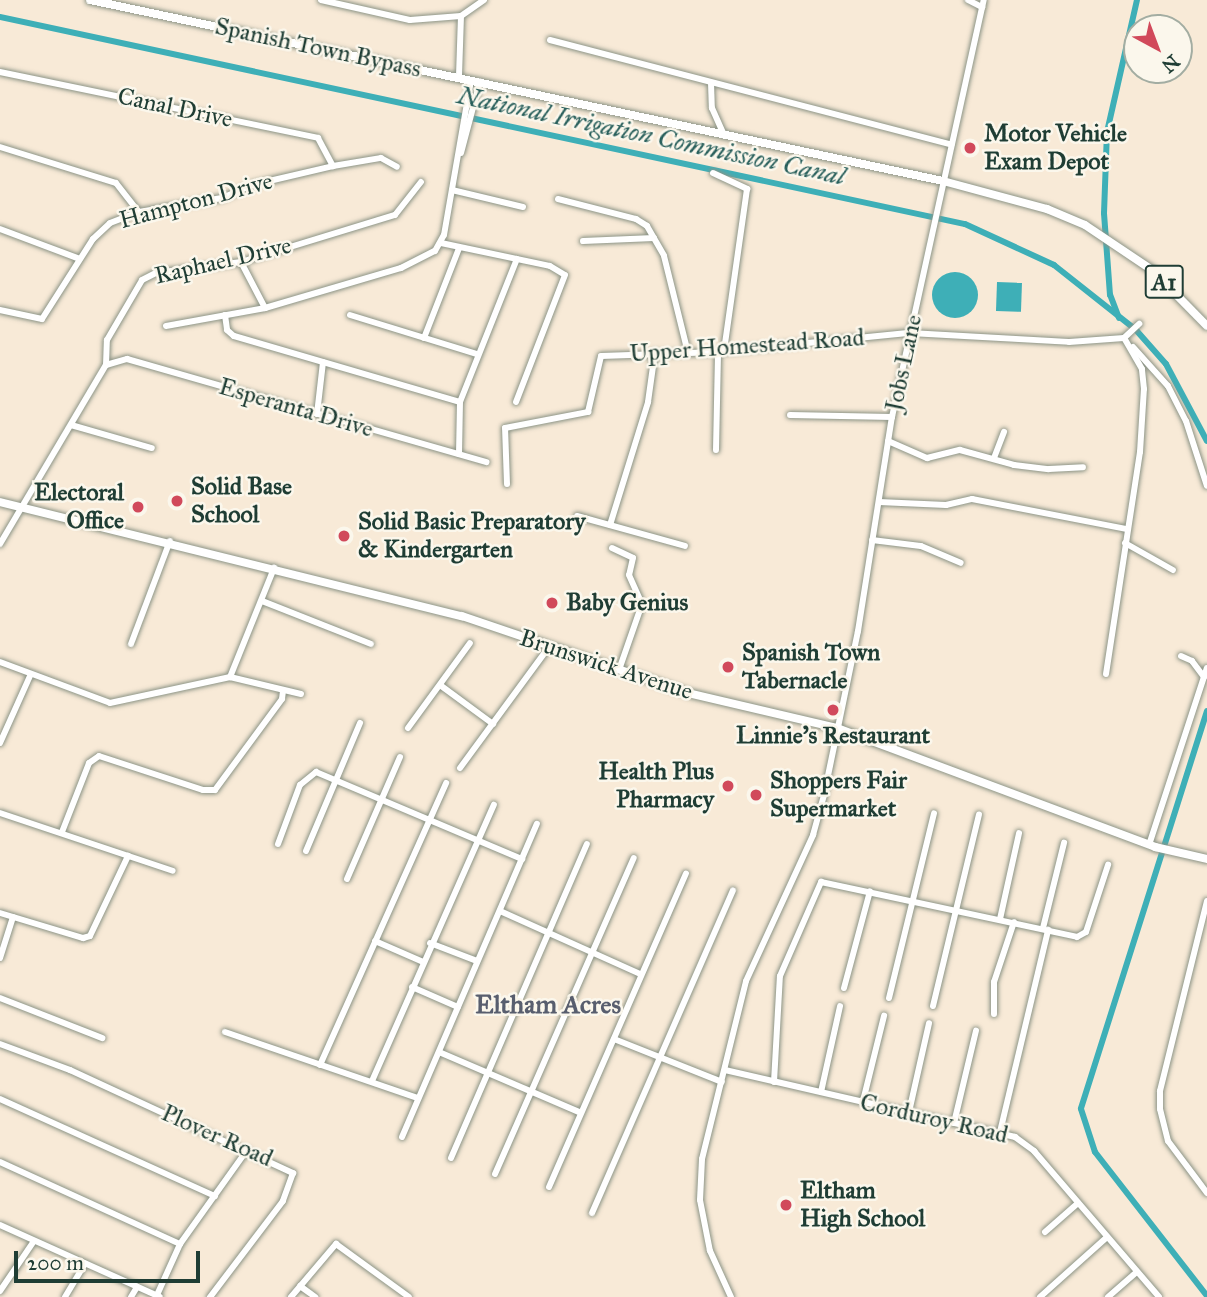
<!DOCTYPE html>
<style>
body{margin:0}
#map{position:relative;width:1207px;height:1297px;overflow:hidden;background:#f8ead7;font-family:"IM FELL Great Primer",serif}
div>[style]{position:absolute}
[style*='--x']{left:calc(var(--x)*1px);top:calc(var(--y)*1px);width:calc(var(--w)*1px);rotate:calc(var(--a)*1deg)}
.water>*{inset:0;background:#3eafb7;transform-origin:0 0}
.round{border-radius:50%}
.canal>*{height:6px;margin:-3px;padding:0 3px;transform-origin:3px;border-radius:3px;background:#3eafb7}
.roads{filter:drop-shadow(0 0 2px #8c9486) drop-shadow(0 0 2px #8c9486)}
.minor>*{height:6px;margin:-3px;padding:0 3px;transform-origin:3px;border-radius:3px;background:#fff}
.major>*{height:8px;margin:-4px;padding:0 4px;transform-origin:4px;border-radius:4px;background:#fff}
.dots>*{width:19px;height:19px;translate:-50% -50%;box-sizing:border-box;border:4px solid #fbf7ec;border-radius:50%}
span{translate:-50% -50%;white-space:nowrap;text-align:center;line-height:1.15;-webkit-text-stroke:5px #fbf7ec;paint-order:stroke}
.shield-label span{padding:2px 5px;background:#fbf7ec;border:2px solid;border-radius:5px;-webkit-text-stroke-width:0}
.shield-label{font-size:23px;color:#1f3d34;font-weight:700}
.street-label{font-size:24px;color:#1f3d34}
.poi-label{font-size:24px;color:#1f3d34;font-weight:700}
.left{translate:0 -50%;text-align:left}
.right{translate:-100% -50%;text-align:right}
.water-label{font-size:26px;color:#285f5b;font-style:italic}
.neighbourhood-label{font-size:26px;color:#585e6e;font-weight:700}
.north{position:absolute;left:1123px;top:14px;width:70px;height:70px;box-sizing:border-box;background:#fbf7ec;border:2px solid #a3ada2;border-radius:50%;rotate:139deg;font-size:19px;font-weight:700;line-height:28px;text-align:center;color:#1f3d34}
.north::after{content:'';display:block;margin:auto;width:24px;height:32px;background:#d1495b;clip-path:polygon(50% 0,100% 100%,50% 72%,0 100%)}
.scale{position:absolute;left:14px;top:1251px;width:186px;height:32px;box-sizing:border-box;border:4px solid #1f3d34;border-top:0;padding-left:9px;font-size:21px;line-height:24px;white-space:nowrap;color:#1f3d34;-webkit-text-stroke:5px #fbf7ec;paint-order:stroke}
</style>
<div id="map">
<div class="water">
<div class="round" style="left:932px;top:272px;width:46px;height:46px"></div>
<div style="left:997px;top:282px;width:25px;height:29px;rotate:2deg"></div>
</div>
<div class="canal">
<div style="--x:0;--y:17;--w:987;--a:12.11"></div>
<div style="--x:965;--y:224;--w:98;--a:24.7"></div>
<div style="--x:1054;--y:265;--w:105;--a:38.4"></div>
<div style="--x:1136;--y:330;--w:45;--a:48.6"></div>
<div style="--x:1166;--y:364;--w:87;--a:62"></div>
<div style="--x:1119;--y:318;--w:25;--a:-111"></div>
<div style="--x:1110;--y:295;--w:82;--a:-94.2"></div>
<div style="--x:1104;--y:213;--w:81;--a:-87.9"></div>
<div style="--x:1107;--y:132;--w:135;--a:-77.2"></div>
<div style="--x:1207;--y:711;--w:417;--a:107.6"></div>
<div style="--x:1081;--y:1109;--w:45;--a:72"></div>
<div style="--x:1095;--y:1152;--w:182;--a:52.1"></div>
</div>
<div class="roads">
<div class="minor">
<div style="--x:321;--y:0;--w:91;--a:12.7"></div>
<div style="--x:410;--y:20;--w:51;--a:-4.5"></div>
<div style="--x:461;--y:16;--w:28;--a:-35"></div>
<div style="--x:968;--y:0;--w:16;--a:27"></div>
<div style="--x:550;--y:40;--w:415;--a:14.6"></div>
<div style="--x:0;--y:72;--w:325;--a:11.7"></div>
<div style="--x:318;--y:138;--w:32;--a:62"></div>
<div style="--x:459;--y:76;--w:60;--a:-88.1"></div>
<div style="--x:711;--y:83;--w:25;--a:88"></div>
<div style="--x:712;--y:108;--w:30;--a:66"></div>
<div style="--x:0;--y:147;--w:121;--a:17.2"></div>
<div style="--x:116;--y:183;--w:37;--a:52"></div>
<div style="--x:461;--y:153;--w:74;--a:-75.2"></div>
<div style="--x:713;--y:173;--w:38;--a:25"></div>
<div style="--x:747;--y:189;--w:164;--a:98.1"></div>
<div style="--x:452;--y:190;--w:73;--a:13.5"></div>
<div style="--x:558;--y:199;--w:81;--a:14.4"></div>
<div style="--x:636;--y:219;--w:13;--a:32"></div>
<div style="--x:647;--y:226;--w:34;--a:60"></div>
<div style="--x:664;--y:256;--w:100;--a:76.1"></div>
<div style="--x:0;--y:229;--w:85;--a:20.6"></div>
<div style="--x:583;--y:241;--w:71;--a:-2.4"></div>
<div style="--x:441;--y:243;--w:111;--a:11.9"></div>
<div style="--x:550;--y:266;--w:17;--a:31"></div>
<div style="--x:565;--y:275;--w:136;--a:111.1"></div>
<div style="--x:241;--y:262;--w:52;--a:62.4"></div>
<div style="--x:0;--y:310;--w:43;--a:12.1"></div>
<div style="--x:42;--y:319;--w:95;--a:-57.5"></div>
<div style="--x:93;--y:239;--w:23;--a:-43"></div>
<div style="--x:110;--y:223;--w:31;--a:-21"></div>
<div style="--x:139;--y:212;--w:84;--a:-9.6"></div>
<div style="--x:222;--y:198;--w:33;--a:-23"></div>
<div style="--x:252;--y:185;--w:83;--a:-13.2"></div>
<div style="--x:333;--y:166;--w:49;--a:-9.5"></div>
<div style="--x:381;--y:158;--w:18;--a:29"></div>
<div style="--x:225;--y:315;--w:15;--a:82"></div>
<div style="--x:227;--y:330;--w:9;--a:41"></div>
<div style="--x:234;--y:336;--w:235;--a:16.3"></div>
<div style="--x:350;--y:315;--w:133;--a:17.1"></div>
<div style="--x:166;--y:326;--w:101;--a:-10.3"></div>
<div style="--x:265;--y:308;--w:142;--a:-16.4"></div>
<div style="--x:401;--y:268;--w:38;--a:-27"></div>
<div style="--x:435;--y:251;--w:18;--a:-61"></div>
<div style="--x:444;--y:235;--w:157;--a:-80.1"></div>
<div style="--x:424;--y:338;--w:97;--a:-68.7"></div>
<div style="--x:1133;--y:347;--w:52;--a:48.1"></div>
<div style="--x:1168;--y:386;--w:39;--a:63"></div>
<div style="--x:1186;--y:421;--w:68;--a:72.1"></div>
<div style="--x:106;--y:365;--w:25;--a:-88"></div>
<div style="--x:107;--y:340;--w:69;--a:-59.7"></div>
<div style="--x:142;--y:280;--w:16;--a:-27"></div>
<div style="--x:156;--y:273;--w:86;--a:-7.4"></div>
<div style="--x:241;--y:262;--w:161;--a:-17"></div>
<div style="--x:395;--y:215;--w:42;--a:-51.8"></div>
<div style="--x:106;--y:365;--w:22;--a:-16"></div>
<div style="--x:127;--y:359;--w:374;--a:16"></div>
<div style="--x:317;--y:414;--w:52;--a:-83.4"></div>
<div style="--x:790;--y:415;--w:102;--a:1.1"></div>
<div style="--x:71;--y:425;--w:84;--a:15.9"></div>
<div style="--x:888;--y:441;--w:43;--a:23.6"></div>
<div style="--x:927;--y:458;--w:34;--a:-14"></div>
<div style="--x:960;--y:450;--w:56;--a:15.5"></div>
<div style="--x:1014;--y:465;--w:35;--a:7"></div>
<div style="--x:1049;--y:469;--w:34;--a:-3"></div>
<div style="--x:716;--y:450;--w:98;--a:-88.8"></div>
<div style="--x:459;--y:454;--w:52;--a:-88.9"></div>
<div style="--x:460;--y:402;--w:154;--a:-68.3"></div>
<div style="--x:994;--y:458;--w:28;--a:-69"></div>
<div style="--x:507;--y:484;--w:56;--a:-92"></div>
<div style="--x:505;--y:428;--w:85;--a:-10.9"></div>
<div style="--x:588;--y:412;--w:57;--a:-76.9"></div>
<div style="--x:601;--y:356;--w:117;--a:-2"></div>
<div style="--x:718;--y:352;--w:193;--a:-5.7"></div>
<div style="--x:910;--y:333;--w:159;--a:3.2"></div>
<div style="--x:1069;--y:342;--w:55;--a:-4.2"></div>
<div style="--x:1124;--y:338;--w:21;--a:-43"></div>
<div style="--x:879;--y:502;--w:67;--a:2.6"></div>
<div style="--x:946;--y:505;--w:27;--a:-13"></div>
<div style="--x:972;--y:499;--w:158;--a:11"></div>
<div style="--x:577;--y:516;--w:112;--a:15.5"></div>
<div style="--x:610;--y:525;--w:129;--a:-72.8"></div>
<div style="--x:648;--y:402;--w:50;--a:-82"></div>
<div style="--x:872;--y:540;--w:49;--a:7"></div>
<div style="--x:921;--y:546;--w:43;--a:23"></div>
<div style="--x:1125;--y:543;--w:55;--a:29.4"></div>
<div style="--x:0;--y:544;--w:208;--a:-59.4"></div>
<div style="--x:612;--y:548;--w:23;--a:25"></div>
<div style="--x:633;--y:558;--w:17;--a:103"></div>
<div style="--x:629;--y:575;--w:32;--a:66"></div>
<div style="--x:642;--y:604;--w:70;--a:109.2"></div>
<div style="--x:262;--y:601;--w:117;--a:21.5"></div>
<div style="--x:131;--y:644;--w:110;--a:-69.3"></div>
<div style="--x:1181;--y:656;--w:12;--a:24"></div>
<div style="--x:1192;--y:661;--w:20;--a:53"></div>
<div style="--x:0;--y:662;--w:117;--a:20.4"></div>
<div style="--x:110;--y:703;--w:123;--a:-12.2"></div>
<div style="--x:230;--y:677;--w:73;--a:13.5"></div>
<div style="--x:1106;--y:674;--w:225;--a:-81.3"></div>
<div style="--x:1140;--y:452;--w:63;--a:-86.4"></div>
<div style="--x:1144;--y:389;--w:20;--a:-96"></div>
<div style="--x:1142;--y:369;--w:36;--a:-120"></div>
<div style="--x:230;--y:677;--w:118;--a:-68"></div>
<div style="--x:440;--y:685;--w:66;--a:36.3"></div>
<div style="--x:408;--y:728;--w:105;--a:-53.9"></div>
<div style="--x:0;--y:743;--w:73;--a:-65.9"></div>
<div style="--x:460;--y:768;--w:150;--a:-53.7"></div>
<div style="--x:0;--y:813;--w:182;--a:18.5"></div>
<div style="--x:62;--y:832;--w:74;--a:-68.6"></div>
<div style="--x:89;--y:763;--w:12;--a:-35"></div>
<div style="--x:99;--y:756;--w:109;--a:18.1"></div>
<div style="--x:203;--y:790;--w:12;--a:0"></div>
<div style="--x:215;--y:790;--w:113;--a:-53.6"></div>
<div style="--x:282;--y:699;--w:8;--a:-83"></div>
<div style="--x:278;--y:844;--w:63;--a:-69.6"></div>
<div style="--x:300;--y:785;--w:21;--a:-39"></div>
<div style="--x:316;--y:772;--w:224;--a:22.9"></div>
<div style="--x:1149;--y:845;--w:186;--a:-71.9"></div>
<div style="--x:306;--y:851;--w:139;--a:-67.1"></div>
<div style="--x:347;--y:879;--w:133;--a:-66.5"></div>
<div style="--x:1207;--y:901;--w:196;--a:103.9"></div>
<div style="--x:1160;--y:1091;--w:18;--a:90"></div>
<div style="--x:1160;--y:1109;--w:33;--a:76"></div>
<div style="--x:1168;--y:1141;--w:65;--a:53.1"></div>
<div style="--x:500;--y:911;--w:154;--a:24.2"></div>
<div style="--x:0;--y:913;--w:87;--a:16.8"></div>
<div style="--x:83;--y:938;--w:7;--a:-16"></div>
<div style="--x:90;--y:936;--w:89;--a:-64.6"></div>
<div style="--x:1000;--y:919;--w:88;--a:-77.5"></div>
<div style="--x:1043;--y:928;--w:88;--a:-76.1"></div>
<div style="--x:375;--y:941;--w:52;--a:23.6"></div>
<div style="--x:430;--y:943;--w:50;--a:21"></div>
<div style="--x:0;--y:958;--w:43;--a:-72.4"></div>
<div style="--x:412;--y:987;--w:50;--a:23.5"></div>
<div style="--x:844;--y:988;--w:100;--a:-75"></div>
<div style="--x:0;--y:998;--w:110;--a:21.4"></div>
<div style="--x:889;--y:998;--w:190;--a:-76.3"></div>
<div style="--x:933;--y:1006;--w:197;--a:-76.5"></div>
<div style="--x:994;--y:1014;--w:32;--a:-90"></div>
<div style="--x:994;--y:982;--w:63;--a:-71.6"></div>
<div style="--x:225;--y:1032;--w:204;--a:18.9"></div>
<div style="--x:614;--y:1039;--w:116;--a:21.7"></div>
<div style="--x:0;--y:1044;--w:75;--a:20.4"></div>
<div style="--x:70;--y:1070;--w:246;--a:24.8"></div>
<div style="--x:293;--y:1173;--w:30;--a:110"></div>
<div style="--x:283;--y:1201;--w:121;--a:127.2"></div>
<div style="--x:439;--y:1052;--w:152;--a:23.2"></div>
<div style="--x:320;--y:1065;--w:309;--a:-65.9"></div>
<div style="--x:725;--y:1070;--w:298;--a:13"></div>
<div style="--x:1015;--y:1137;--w:24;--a:36"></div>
<div style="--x:1034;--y:1151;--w:192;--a:49.4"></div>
<div style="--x:372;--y:1081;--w:302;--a:-66.2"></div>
<div style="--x:774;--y:1082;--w:106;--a:-86.8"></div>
<div style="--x:780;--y:976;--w:103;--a:-66.4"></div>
<div style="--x:821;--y:882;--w:262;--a:12.1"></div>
<div style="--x:1077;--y:937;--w:10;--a:-29"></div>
<div style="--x:1086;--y:932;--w:71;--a:-71.8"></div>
<div style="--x:821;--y:1092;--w:88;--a:-77.5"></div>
<div style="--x:0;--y:1099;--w:236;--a:24.3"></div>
<div style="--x:863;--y:1101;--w:88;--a:-76.1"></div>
<div style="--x:909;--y:1112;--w:91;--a:-77.3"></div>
<div style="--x:954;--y:1123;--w:95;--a:-76.6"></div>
<div style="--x:1000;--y:1132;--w:208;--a:-76.6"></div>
<div style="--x:402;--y:1137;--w:341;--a:-66.7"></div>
<div style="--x:451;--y:1158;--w:342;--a:-66.6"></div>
<div style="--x:0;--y:1162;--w:198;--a:24.5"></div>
<div style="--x:495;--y:1174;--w:345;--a:-66.3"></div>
<div style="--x:549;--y:1187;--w:342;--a:-66.4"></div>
<div style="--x:592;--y:1213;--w:352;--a:-66.4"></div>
<div style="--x:0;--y:1225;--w:175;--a:24.2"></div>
<div style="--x:1045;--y:1232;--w:44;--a:-41.3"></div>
<div style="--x:300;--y:1286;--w:19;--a:36"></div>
<div style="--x:0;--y:1291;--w:60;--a:-55.8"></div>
<div style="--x:157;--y:1295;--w:56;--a:-65.7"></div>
<div style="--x:180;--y:1244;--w:115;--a:-54.5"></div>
<div style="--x:65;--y:1297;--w:39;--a:-59"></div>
<div style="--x:131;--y:1297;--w:12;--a:-59"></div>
<div style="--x:291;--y:1297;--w:70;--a:-49.7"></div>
<div style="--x:336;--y:1244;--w:90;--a:36"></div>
<div style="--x:731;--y:1297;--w:51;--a:-114.5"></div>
<div style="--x:710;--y:1251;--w:52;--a:-101.1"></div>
<div style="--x:700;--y:1200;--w:41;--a:-87.2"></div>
<div style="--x:702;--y:1159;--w:183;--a:-76.1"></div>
<div style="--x:746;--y:981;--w:161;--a:-65.3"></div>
<div style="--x:813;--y:835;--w:41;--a:-74.6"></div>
<div style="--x:824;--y:795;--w:167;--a:-78.3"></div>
<div style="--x:858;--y:631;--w:217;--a:-81"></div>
<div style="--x:892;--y:417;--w:427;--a:-77.6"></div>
<div style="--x:1040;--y:1297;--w:90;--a:-41.8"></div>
<div style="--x:1108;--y:1297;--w:38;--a:-41"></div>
</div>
<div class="major">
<div style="--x:90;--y:0;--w:872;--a:11.98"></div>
<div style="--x:943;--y:181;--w:108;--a:15.1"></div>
<div style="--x:1047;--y:209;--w:41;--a:22.8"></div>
<div style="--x:1085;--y:225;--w:81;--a:33.9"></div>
<div style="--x:1152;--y:270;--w:78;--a:45.5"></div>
<div style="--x:0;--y:502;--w:476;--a:13.9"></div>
<div style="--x:462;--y:616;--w:239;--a:18.8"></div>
<div style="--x:688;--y:693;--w:153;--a:13.2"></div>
<div style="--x:837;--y:728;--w:340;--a:20.5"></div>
<div style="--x:1155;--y:847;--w:53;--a:13"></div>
</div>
</div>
<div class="dots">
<div style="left:970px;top:148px;background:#d1495b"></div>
<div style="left:177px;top:501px;background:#d1495b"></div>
<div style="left:138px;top:507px;background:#d1495b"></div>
<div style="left:344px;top:536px;background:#d1495b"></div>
<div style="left:552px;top:603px;background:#d1495b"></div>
<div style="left:728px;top:667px;background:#d1495b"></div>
<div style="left:833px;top:710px;background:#d1495b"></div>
<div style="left:728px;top:786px;background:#d1495b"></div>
<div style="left:756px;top:795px;background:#d1495b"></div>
<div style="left:786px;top:1205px;background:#d1495b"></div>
</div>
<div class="shield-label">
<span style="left:1164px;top:282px">A1</span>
</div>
<div class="street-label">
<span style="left:318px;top:48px;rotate:12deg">Spanish Town Bypass</span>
<span style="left:175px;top:108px;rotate:12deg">Canal Drive</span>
<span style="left:196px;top:201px;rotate:-15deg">Hampton Drive</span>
<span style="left:223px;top:261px;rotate:-13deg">Raphael Drive</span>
<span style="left:747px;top:346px;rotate:-4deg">Upper Homestead Road</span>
<span style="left:904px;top:363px;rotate:-78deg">Jobs Lane</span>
<span style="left:296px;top:408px;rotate:16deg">Esperanta Drive</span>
<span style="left:606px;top:665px;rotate:18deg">Brunswick Avenue</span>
<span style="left:934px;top:1119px;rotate:13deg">Corduroy Road</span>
<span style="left:217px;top:1136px;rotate:24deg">Plover Road</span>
</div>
<div class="poi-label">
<span class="left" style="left:984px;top:148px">Motor Vehicle<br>Exam Depot</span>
<span class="left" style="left:191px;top:501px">Solid Base<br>School</span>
<span class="right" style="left:124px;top:507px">Electoral<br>Office</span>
<span class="left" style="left:358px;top:536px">Solid Basic Preparatory<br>&amp; Kindergarten</span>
<span class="left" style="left:566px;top:603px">Baby Genius</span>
<span class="left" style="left:742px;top:667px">Spanish Town<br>Tabernacle</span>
<span style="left:833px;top:736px">Linnie's Restaurant</span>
<span class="right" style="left:714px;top:786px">Health Plus<br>Pharmacy</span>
<span class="left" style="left:770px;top:795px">Shoppers Fair<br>Supermarket</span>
<span class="left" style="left:800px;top:1205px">Eltham<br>High School</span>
</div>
<div class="water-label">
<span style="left:651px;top:136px;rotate:12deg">National Irrigation Commission Canal</span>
</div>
<div class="neighbourhood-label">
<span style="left:548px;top:1005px">Eltham Acres</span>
</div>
<div class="north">N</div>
<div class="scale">200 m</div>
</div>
